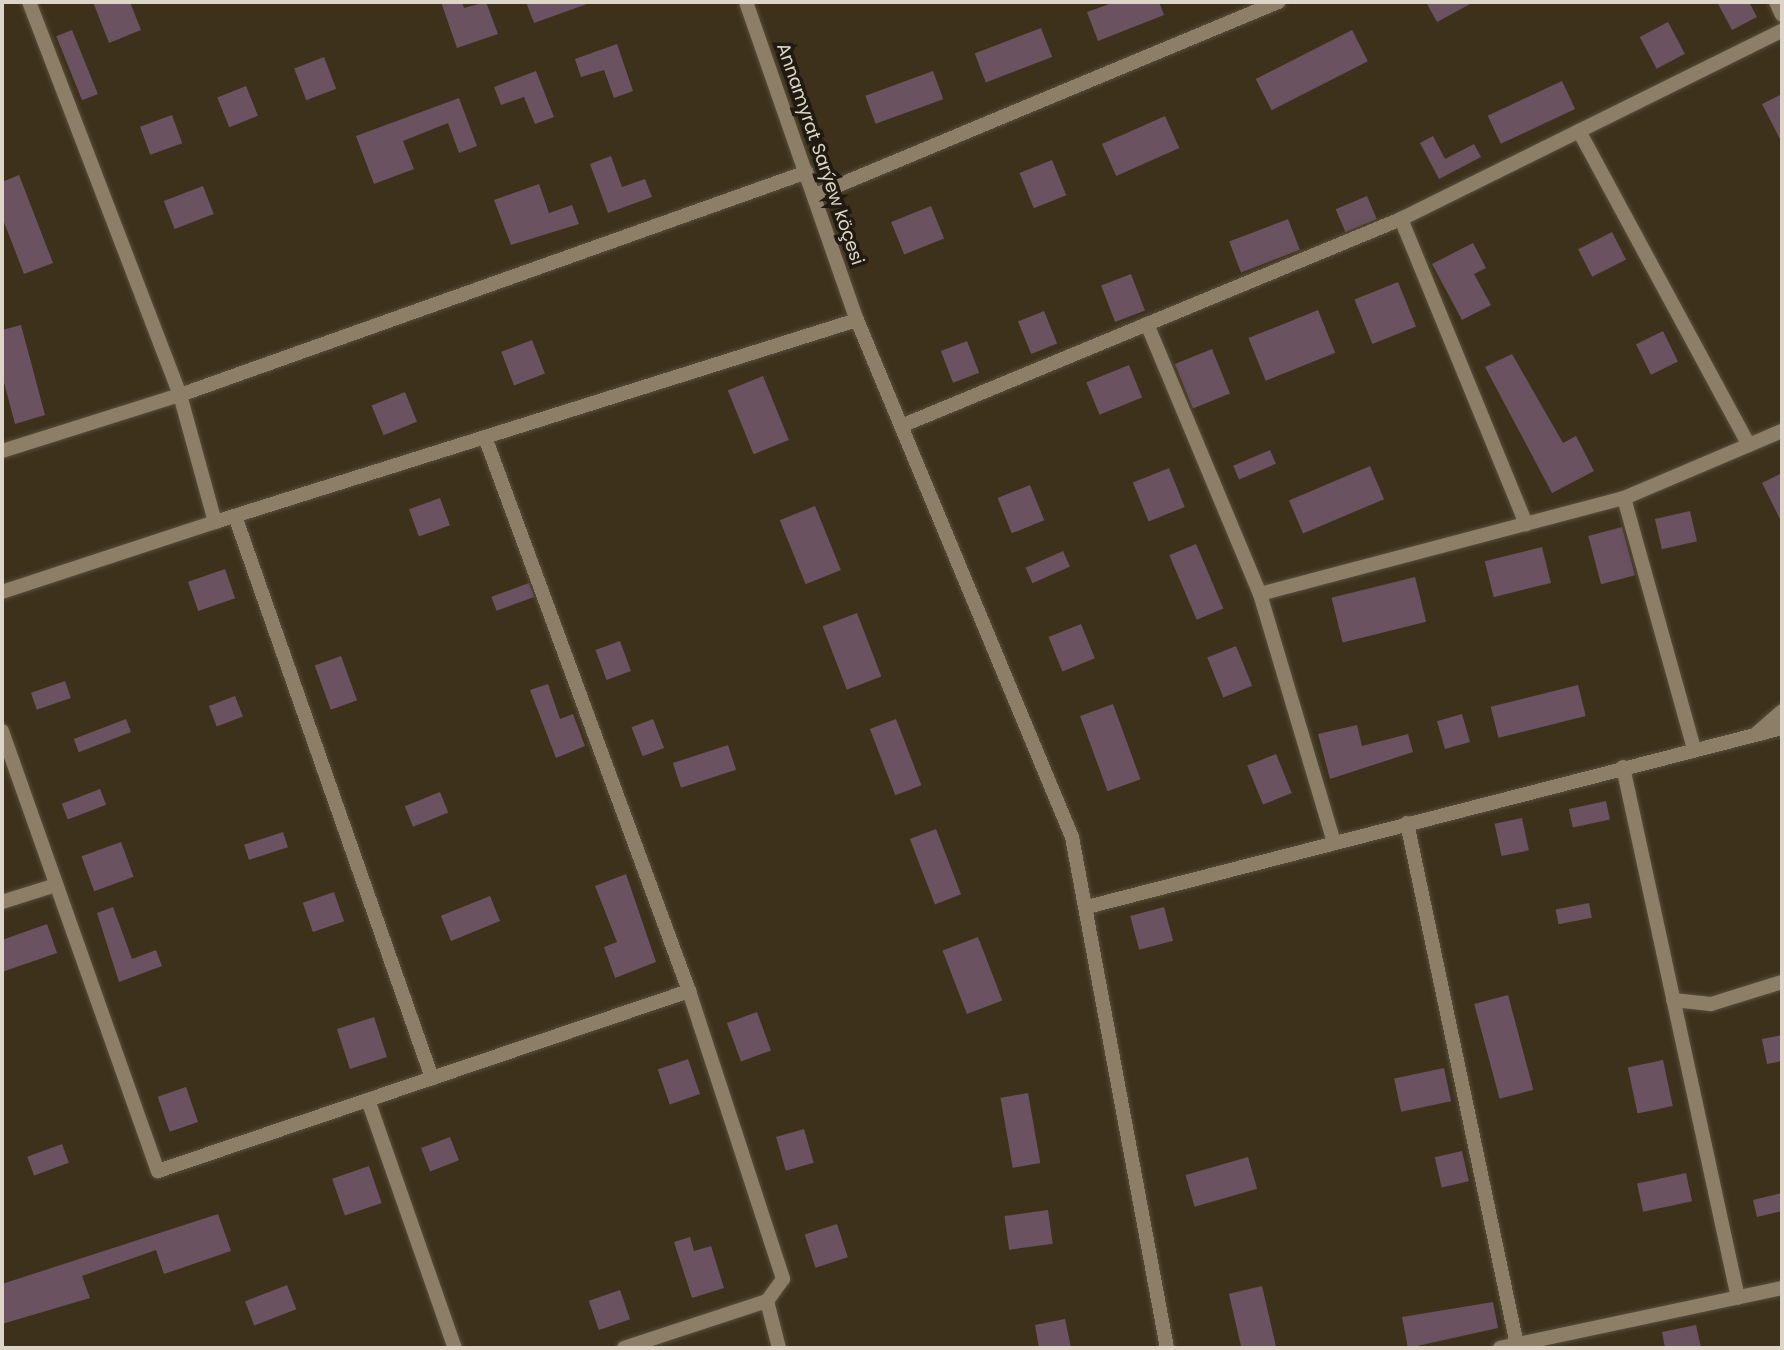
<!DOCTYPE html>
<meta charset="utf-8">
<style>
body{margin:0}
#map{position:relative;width:1784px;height:1350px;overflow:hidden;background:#3d311c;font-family:Poppins,sans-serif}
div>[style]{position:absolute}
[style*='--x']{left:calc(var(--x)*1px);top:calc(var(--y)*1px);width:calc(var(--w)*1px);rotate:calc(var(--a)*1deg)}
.building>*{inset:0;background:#6a5260;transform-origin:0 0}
.roads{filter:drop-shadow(0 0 2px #584e3b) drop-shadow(0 0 2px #584e3b)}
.minor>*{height:14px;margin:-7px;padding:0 7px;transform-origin:7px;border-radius:7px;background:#8d7f67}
.tertiary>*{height:14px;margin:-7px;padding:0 7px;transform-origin:7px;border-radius:7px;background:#8d7f67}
span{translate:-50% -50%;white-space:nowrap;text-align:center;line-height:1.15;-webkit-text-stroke:7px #201a11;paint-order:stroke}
.street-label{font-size:18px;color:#ddd5c8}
.frame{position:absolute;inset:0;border:4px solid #ddd5c8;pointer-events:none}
</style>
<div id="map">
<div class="building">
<div style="clip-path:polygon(93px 2px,130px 2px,141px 30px,109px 43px)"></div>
<div style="clip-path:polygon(441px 2px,462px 2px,464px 8px,486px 2px,498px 34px,457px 48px)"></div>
<div style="clip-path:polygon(526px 2px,586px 2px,587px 4px,534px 23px)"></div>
<div style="clip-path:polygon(1115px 2px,1159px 2px,1164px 15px,1098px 41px,1087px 12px)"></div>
<div style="clip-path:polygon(1426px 2px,1474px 2px,1437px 22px)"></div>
<div style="clip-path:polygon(1717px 2px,1749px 2px,1757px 17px,1732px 30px)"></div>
<div style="left:1668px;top:22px;width:36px;height:32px;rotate:62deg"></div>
<div style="left:1041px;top:28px;width:31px;height:71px;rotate:69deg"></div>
<div style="left:72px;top:30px;width:69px;height:17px;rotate:68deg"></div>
<div style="left:1352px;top:30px;width:35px;height:108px;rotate:63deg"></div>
<div style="clip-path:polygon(617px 44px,633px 91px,614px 98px,604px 70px,581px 77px,575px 59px)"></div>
<div style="left:324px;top:57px;width:34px;height:32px;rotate:69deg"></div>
<div style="clip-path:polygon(536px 71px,554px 117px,535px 124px,524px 97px,501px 105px,494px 87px)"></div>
<div style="left:933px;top:71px;width:30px;height:72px;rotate:70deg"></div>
<div style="left:1562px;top:81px;width:31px;height:82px;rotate:65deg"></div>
<div style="left:246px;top:86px;width:32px;height:31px;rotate:68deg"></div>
<div style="clip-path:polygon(1782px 94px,1782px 143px,1762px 104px)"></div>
<div style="clip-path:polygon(459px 98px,477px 146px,459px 153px,448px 123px,403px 141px,414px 169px,374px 184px,356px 136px)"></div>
<div style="left:172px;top:115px;width:30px;height:34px;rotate:70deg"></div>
<div style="left:1165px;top:116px;width:35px;height:69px;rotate:66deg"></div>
<div style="clip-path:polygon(1433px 136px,1445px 159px,1474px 144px,1481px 157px,1439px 179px,1420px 143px)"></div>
<div style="clip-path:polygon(611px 156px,622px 187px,645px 179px,652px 197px,608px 213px,590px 164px)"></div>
<div style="left:1052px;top:160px;width:38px;height:35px;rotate:68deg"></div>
<div style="clip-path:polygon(19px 175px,53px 263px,24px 274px,2px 217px,2px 182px)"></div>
<div style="clip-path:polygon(539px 184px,549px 213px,572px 205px,579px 224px,511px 245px,494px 200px)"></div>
<div style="left:203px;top:186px;width:30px;height:42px;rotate:69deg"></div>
<div style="left:1367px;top:196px;width:25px;height:34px;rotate:67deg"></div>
<div style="left:931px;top:206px;width:35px;height:43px;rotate:68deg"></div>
<div style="left:1288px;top:219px;width:33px;height:63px;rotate:69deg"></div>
<div style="left:1612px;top:232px;width:31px;height:38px;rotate:63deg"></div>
<div style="clip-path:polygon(1473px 243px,1486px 268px,1474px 274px,1491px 305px,1462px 320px,1432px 264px)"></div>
<div style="left:1131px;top:274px;width:39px;height:32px;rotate:69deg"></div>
<div style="left:1398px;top:282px;width:48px;height:47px;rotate:68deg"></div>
<div style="left:1318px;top:310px;width:46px;height:75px;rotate:68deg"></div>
<div style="left:1044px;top:311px;width:35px;height:28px;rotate:68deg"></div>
<div style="clip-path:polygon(21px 325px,45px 415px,15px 424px,2px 375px,2px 330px)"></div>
<div style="left:1663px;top:331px;width:34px;height:30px;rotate:64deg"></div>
<div style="left:532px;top:340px;width:36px;height:33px;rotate:69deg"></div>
<div style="left:967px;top:341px;width:34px;height:28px;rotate:69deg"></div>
<div style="left:1212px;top:349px;width:48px;height:40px;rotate:68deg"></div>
<div style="clip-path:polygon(1512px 354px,1563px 443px,1576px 436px,1594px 471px,1552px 493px,1485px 367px)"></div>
<div style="left:1129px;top:365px;width:35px;height:46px;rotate:68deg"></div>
<div style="left:763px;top:376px;width:69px;height:38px;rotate:68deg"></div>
<div style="left:405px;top:392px;width:32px;height:36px;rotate:68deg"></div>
<div style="left:1270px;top:450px;width:15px;height:40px;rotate:67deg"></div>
<div style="left:1370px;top:466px;width:36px;height:88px;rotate:67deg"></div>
<div style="left:1169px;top:468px;width:42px;height:39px;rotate:68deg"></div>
<div style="clip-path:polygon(1782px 473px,1782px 523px,1762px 483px)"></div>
<div style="left:1030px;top:485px;width:38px;height:35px;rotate:68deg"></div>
<div style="left:440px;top:498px;width:29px;height:33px;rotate:70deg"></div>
<div style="left:815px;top:506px;width:69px;height:38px;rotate:68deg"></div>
<div style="left:1690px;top:511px;width:31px;height:36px;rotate:77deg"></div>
<div style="left:1622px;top:527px;width:50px;height:35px;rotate:75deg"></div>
<div style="left:1196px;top:544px;width:70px;height:29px;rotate:67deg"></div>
<div style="left:1542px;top:547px;width:37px;height:59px;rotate:76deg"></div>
<div style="left:1063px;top:551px;width:17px;height:41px;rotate:66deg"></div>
<div style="left:225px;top:569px;width:31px;height:39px;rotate:71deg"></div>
<div style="left:1415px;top:577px;width:46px;height:86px;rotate:76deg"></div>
<div style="left:529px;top:583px;width:15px;height:40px;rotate:70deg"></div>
<div style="left:857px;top:613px;width:68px;height:37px;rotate:69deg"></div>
<div style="left:1081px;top:624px;width:37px;height:35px;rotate:68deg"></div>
<div style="left:620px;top:641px;width:32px;height:26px;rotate:70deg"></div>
<div style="left:1236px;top:646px;width:43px;height:31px;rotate:68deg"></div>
<div style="left:341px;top:656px;width:47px;height:28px;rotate:70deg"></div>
<div style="left:65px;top:681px;width:18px;height:36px;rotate:71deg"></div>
<div style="clip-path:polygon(548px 684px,560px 719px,573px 714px,585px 746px,556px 758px,530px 690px)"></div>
<div style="left:1578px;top:685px;width:32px;height:90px;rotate:76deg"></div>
<div style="left:235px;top:696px;width:22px;height:28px;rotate:69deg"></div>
<div style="left:1113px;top:704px;width:80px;height:35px;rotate:70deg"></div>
<div style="left:1462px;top:714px;width:29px;height:26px;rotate:74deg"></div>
<div style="left:126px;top:719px;width:14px;height:56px;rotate:69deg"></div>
<div style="left:653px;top:719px;width:31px;height:23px;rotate:69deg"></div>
<div style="left:896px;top:719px;width:71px;height:28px;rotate:69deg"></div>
<div style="clip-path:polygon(1357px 725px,1362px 746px,1408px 734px,1413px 752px,1330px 779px,1318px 734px)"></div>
<div style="left:728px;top:745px;width:26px;height:58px;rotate:72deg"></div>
<div style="left:1276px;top:754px;width:42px;height:31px;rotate:68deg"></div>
<div style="left:100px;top:789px;width:17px;height:41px;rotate:69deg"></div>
<div style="left:440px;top:792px;width:22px;height:38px;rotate:68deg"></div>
<div style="left:1606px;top:801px;width:19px;height:38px;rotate:78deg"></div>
<div style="left:1522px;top:818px;width:33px;height:28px;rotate:78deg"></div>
<div style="left:936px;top:829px;width:70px;height:28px;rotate:69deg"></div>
<div style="left:283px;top:832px;width:16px;height:41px;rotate:72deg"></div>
<div style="left:121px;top:842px;width:37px;height:42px;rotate:70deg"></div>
<div style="clip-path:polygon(626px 874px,656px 962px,615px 978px,604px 947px,617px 942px,595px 886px)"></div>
<div style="left:334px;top:892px;width:31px;height:33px;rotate:71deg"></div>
<div style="left:490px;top:896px;width:27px;height:53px;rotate:68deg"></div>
<div style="left:1589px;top:903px;width:15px;height:34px;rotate:79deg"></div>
<div style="clip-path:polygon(113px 907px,132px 959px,156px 950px,162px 966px,119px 982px,97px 913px)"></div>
<div style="left:1164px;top:907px;width:35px;height:35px;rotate:75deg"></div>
<div style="clip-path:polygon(47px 924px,57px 953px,2px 972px,2px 940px)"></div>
<div style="left:978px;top:937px;width:68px;height:38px;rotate:69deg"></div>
<div style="left:1508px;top:995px;width:98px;height:35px;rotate:75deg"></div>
<div style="left:757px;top:1012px;width:41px;height:32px;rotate:70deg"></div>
<div style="left:374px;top:1017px;width:42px;height:39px;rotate:72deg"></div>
<div style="clip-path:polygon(1782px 1035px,1782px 1061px,1767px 1064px,1762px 1039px)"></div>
<div style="left:688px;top:1059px;width:37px;height:32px;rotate:71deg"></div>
<div style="left:1663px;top:1060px;width:47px;height:36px;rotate:78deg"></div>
<div style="left:1444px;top:1068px;width:34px;height:51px;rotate:78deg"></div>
<div style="left:186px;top:1087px;width:37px;height:30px;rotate:71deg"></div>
<div style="left:1028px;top:1093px;width:71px;height:28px;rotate:80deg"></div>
<div style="left:804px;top:1129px;width:35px;height:29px;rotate:74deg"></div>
<div style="left:450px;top:1137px;width:25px;height:31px;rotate:69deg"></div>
<div style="left:62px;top:1144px;width:20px;height:37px;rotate:70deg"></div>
<div style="left:1462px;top:1151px;width:31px;height:28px;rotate:77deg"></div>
<div style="left:1248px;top:1157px;width:33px;height:65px;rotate:74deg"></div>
<div style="left:369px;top:1166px;width:39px;height:39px;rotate:71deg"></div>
<div style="left:1686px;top:1173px;width:29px;height:50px;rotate:78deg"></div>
<div style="clip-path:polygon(1782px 1193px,1782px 1211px,1757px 1217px,1753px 1200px)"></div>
<div style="left:1048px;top:1210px;width:34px;height:44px;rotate:82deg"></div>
<div style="clip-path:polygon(218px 1214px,231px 1251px,164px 1274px,156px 1250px,82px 1276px,90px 1298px,2px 1324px,2px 1284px)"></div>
<div style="left:837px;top:1224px;width:35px;height:34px;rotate:72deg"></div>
<div style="clip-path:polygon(690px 1237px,694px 1251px,711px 1246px,724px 1288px,692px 1298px,674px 1242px)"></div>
<div style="left:287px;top:1285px;width:26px;height:45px;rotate:69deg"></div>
<div style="left:1262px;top:1286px;width:64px;height:34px;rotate:77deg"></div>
<div style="left:620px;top:1290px;width:31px;height:33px;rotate:71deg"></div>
<div style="clip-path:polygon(1493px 1302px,1498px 1328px,1408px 1348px,1402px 1317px)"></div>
<div style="clip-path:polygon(1065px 1319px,1071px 1348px,1039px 1348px,1035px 1325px)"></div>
<div style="clip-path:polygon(1696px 1325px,1701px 1348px,1665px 1348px,1662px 1332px)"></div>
</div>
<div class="roads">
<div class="minor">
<div style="--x:1776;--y:2;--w:14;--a:65"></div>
<div style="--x:1579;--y:131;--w:357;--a:61.6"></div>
<div style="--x:815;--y:195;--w:502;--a:-22.63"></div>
<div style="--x:1401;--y:219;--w:330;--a:67.7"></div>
<div style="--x:1147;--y:324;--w:293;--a:67.3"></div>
<div style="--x:1260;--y:594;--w:259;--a:73.4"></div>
<div style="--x:901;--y:426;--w:541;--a:-22.49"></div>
<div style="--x:1401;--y:219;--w:425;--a:-26.3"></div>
<div style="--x:485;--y:437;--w:590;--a:69.78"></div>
<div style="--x:689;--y:991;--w:303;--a:71.9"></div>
<div style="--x:783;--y:1279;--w:27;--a:126"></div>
<div style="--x:767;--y:1301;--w:49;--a:75.7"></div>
<div style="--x:2;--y:451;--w:187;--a:-17.5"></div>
<div style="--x:180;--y:395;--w:665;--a:-19.58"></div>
<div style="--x:1624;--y:498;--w:260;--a:74.4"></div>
<div style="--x:235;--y:516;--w:596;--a:70.68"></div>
<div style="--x:215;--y:522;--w:673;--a:-17.47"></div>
<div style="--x:2;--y:592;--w:224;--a:-18.2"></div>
<div style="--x:215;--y:522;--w:132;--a:-105.4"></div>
<div style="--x:180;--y:395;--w:421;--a:-111"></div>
<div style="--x:1260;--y:594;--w:376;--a:-14.8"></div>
<div style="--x:1624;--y:498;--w:172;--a:-23"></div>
<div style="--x:2;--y:731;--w:467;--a:70.5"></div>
<div style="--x:158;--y:1171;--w:561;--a:-18.73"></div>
<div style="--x:1757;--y:733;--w:33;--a:-41"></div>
<div style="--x:1623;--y:767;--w:543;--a:77.78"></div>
<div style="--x:1407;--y:823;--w:533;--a:78.1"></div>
<div style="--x:2;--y:902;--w:57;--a:-17.5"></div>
<div style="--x:1087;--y:907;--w:718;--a:-14.44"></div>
<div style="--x:1673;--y:1000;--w:38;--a:6"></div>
<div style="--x:1711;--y:1004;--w:74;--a:-17.2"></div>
<div style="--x:368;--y:1100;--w:263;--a:70.7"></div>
<div style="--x:624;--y:1348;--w:151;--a:-18.2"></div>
<div style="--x:1500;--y:1348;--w:288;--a:-12"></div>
</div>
<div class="tertiary">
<div style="--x:746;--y:2;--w:337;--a:70.8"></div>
<div style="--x:857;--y:320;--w:560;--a:67.42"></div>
<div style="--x:1072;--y:837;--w:520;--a:79.47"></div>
</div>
</div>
<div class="street-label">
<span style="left:820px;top:154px;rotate:71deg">Annamyrat Sarýew köçesi</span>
</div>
<div class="frame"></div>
</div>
